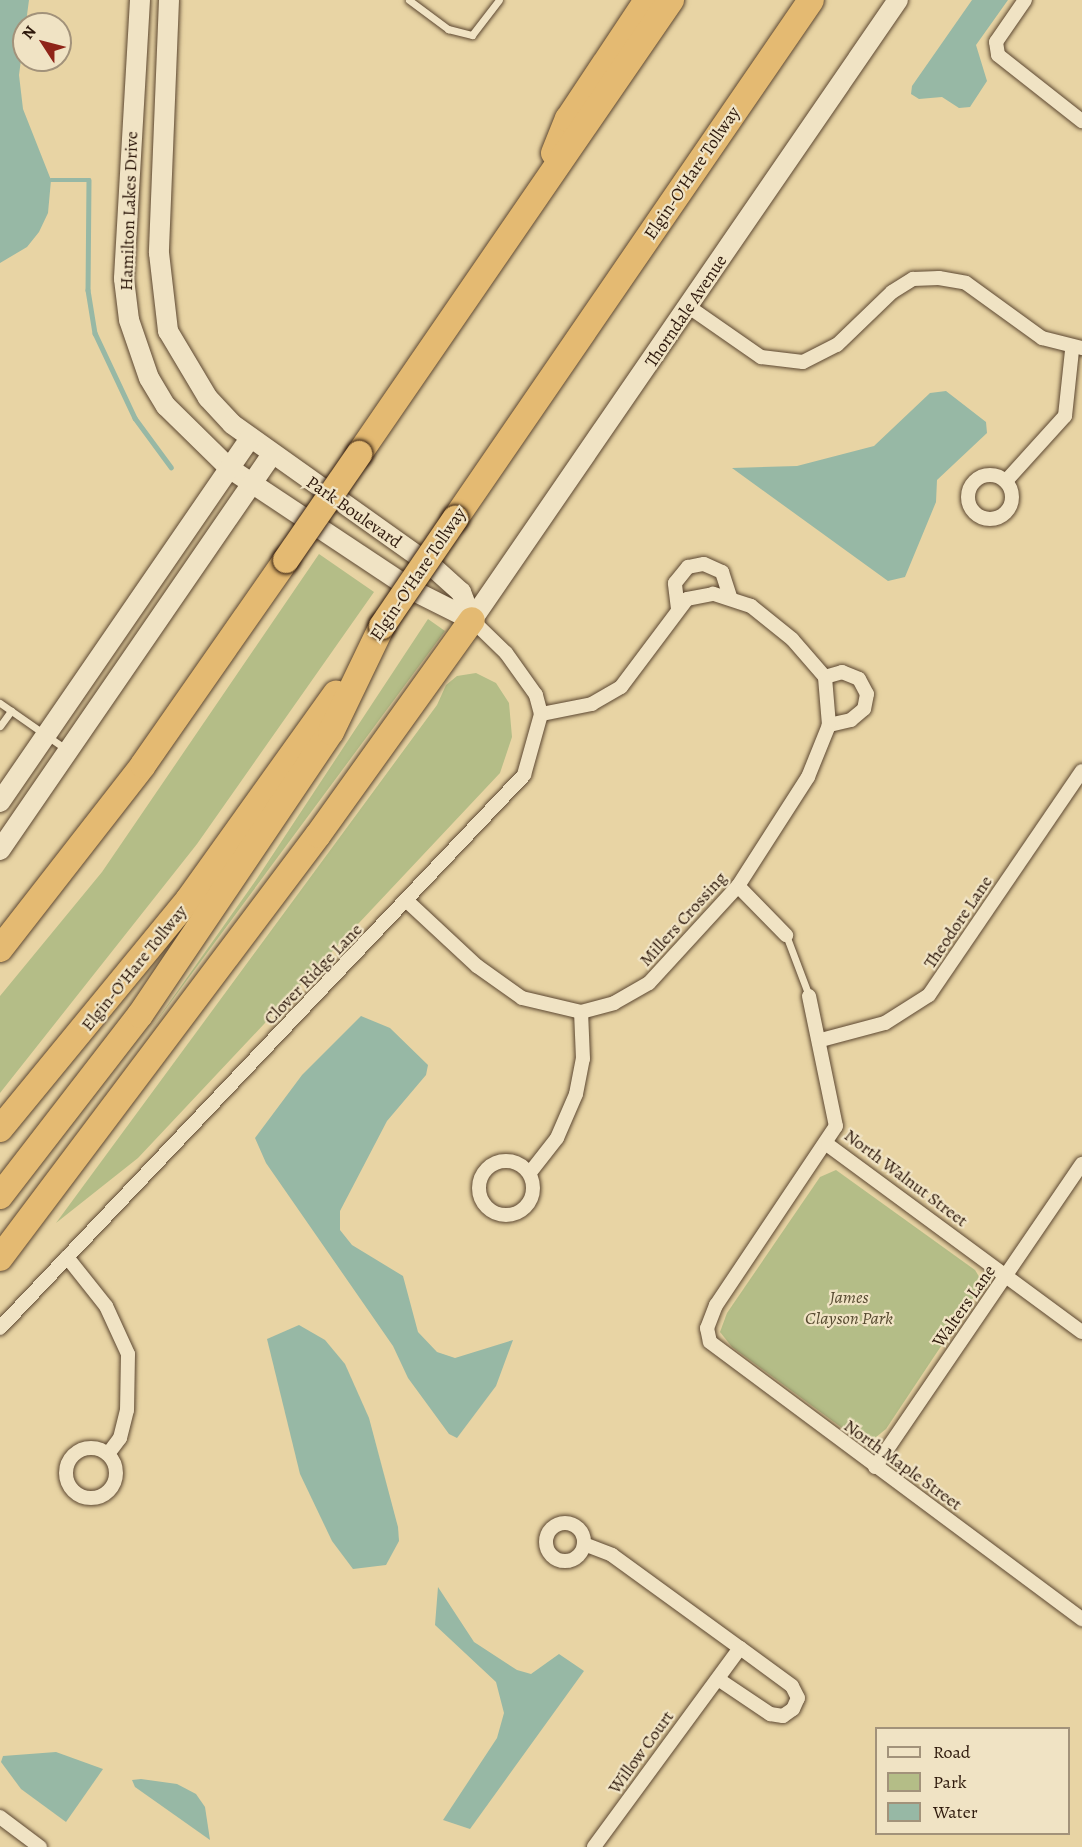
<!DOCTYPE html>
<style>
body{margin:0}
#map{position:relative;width:1082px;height:1847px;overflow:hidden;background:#e8d4a4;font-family:Alegreya,serif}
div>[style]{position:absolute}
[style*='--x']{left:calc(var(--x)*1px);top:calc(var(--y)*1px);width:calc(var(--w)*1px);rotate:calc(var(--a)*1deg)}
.green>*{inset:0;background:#b4bd87}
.water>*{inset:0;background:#97b8a5}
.stream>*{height:4.5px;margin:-2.25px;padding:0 2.25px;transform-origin:2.25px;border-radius:2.25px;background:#97b8a5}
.roads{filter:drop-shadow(0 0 2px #5c4731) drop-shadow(0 0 2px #5c4731)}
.lane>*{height:7px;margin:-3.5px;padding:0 3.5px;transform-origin:3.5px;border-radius:3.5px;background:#f0e3c4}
.street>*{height:14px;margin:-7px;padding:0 7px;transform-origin:7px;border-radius:7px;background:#f0e3c4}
.street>.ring{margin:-7px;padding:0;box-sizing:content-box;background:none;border:14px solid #f0e3c4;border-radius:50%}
.secondary>*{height:20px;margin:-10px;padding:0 10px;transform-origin:10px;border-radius:10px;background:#f0e3c4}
.highway>*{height:26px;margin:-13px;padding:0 13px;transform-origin:13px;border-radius:13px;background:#e4ba72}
.bridges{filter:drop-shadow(0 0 2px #2d180b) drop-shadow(0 0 2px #2d180b)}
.highway-bridge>*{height:26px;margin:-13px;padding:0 13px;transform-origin:13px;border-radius:13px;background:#e4ba72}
span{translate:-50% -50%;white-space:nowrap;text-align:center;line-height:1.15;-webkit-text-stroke:4.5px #f0e3c4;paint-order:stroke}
.street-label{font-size:18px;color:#2d180b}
.park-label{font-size:18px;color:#564a30;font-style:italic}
.legend{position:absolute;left:875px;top:1727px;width:195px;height:108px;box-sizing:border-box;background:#f0e3c4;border:2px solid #a2927a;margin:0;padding:8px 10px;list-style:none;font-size:18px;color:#2d180b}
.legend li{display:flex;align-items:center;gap:12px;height:30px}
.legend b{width:30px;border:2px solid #a2927a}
.north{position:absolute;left:12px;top:12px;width:60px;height:60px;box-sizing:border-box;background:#f0e3c4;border:2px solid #a2927a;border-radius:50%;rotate:306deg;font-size:16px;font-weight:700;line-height:24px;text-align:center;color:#2d180b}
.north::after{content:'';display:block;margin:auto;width:21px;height:27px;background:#8f2418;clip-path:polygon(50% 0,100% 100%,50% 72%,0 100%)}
</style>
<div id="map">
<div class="green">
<div style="clip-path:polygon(319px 554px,374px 592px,197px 844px,0 1093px,0 996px,102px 872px)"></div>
<div style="clip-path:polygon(428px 619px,445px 631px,150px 1030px,256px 880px)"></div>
<div style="clip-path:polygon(476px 673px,496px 683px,509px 703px,512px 737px,500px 773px,138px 1158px,56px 1223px,437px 705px,446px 685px,457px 676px)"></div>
<div style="clip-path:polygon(836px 1170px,975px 1270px,983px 1283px,886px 1429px,870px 1442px,857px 1439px,732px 1347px,720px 1332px,727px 1313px,820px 1177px)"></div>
</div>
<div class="water">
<div style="clip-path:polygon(0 0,29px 0,19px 75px,23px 109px,51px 180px,48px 213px,39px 232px,27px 247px,0 263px)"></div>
<div style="clip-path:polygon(972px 0,1008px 0,976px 45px,987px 81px,970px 107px,959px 108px,942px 97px,919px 99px,911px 94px,912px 86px)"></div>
<div style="clip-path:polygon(946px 391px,986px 422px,987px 433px,937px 480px,936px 502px,905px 577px,888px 581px,732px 468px,797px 466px,874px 446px,930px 393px)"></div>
<div style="clip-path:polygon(361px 1016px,390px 1028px,428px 1065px,426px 1075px,387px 1121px,340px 1211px,340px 1230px,352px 1245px,403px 1276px,418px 1332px,437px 1352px,455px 1358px,513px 1340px,496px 1386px,457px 1438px,449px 1434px,408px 1378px,393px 1346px,266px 1163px,255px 1138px,302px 1075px)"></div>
<div style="clip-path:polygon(299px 1325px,325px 1340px,345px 1364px,369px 1418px,398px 1527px,399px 1541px,386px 1565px,353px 1569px,332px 1541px,300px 1474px,267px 1339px)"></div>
<div style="clip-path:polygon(438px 1587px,474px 1642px,517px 1670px,531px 1674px,559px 1654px,584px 1671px,470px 1829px,443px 1820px,497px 1738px,504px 1713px,496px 1682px,435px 1625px)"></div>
<div style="clip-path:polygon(56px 1752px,103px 1769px,66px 1822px,21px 1789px,1px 1762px,3px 1756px)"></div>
<div style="clip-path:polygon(141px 1779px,177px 1784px,196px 1794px,205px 1807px,210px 1840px,135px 1787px,132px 1780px)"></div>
</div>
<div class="stream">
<div style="--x:51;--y:180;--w:38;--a:0"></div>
<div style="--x:89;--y:180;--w:110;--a:90.5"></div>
<div style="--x:88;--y:290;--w:44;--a:80.8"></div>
<div style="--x:95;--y:333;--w:94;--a:64.8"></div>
<div style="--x:135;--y:418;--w:61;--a:53.7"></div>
</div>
<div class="roads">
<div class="lane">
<div style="--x:409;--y:0;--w:49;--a:36.6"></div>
<div style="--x:448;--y:29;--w:25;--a:14"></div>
<div style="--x:472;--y:35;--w:44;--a:-52.4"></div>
<div style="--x:0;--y:703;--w:80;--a:34.9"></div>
<div style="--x:0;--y:726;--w:19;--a:-54"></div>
<div style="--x:786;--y:935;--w:65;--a:69.3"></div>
</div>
<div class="street">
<div style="--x:1025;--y:0;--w:51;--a:124.6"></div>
<div style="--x:996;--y:42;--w:13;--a:81"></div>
<div style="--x:998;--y:55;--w:107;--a:38.2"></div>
<div style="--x:689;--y:307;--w:88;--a:34.8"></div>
<div style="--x:761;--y:357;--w:42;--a:6.8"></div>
<div style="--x:803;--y:362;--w:38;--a:-27"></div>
<div style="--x:837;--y:345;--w:76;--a:-43.9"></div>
<div style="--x:892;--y:292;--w:25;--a:-32"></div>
<div style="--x:913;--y:279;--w:26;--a:-2"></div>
<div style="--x:939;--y:278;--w:27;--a:10"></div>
<div style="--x:966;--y:283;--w:94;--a:35.9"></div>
<div style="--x:1042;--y:338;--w:41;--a:14"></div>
<div class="ring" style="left:968px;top:475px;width:30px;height:30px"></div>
<div style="--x:1006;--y:481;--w:88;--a:-47.8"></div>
<div style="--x:1065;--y:416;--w:66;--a:-83.9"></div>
<div style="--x:678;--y:609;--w:26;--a:-97"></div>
<div style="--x:675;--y:583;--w:21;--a:-51"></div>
<div style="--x:688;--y:567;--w:16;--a:-11"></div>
<div style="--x:704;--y:564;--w:20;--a:24"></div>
<div style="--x:722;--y:572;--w:25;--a:72"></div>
<div style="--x:825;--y:677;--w:18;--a:-16"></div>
<div style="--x:842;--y:672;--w:18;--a:22"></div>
<div style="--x:859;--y:679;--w:17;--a:62"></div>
<div style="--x:867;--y:694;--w:15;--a:101"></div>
<div style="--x:864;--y:709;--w:17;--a:140"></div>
<div style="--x:851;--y:720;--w:23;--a:167"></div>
<div style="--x:738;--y:886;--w:69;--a:45.6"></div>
<div style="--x:407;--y:901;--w:96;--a:42.9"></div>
<div style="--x:477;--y:966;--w:55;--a:35.4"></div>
<div style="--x:522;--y:998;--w:61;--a:13.3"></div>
<div style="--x:581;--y:1012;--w:34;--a:-15"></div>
<div style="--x:614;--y:1003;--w:40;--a:-29.7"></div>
<div style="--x:649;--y:983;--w:132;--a:-47.5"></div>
<div style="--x:738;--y:886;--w:130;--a:-57.3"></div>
<div style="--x:808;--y:777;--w:56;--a:-68"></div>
<div style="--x:829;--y:725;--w:48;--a:-94.8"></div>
<div style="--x:825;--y:677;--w:50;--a:-131"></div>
<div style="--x:792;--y:639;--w:53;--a:-141.2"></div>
<div style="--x:751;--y:606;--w:40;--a:-162"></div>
<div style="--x:713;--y:594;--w:26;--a:169"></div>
<div style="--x:687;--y:599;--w:110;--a:126.9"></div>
<div style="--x:621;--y:687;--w:34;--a:150"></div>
<div style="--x:592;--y:704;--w:52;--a:168.9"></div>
<div style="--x:809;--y:996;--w:133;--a:78.3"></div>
<div style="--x:836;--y:1126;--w:216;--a:123.8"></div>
<div style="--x:716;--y:1305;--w:25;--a:111"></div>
<div style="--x:707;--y:1328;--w:14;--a:78"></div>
<div style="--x:710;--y:1342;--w:464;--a:36.7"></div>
<div style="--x:821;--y:1040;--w:66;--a:-14.9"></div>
<div style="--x:885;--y:1023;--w:52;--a:-32.5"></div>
<div style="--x:929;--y:995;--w:271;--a:-55.7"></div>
<div style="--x:828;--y:1145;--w:315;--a:36.4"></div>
<div class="ring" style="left:479px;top:1161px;width:40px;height:40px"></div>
<div style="--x:532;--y:1170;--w:41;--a:-52"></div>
<div style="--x:557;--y:1138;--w:48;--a:-66.6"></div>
<div style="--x:576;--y:1094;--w:36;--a:-79"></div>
<div style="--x:583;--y:1059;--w:47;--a:-92.4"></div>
<div style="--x:67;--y:1257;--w:63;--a:51.5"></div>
<div style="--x:106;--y:1306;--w:53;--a:65.4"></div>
<div style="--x:128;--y:1354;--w:56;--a:91"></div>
<div style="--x:127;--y:1410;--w:29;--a:104"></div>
<div style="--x:120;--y:1438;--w:20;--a:127"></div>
<div style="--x:0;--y:1328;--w:762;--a:-46.54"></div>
<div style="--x:524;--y:775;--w:63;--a:-74.4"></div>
<div style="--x:541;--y:714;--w:20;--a:-105"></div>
<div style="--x:536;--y:695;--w:52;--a:-125.5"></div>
<div style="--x:506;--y:653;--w:47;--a:-135.9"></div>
<div class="ring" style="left:66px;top:1448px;width:36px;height:36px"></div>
<div style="--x:875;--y:1467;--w:367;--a:-55.7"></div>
<div class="ring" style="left:546px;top:1523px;width:24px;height:24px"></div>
<div style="--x:584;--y:1544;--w:30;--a:21"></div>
<div style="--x:612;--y:1555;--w:158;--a:36"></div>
<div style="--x:740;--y:1648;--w:247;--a:126.3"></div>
<div style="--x:718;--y:1679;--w:63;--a:33.9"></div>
<div style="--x:770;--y:1714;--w:13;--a:9"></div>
<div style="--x:783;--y:1716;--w:12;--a:-35"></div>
<div style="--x:793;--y:1709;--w:12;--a:-66"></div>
<div style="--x:798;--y:1698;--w:13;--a:-117"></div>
<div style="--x:792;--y:1686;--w:64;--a:-143.8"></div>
<div style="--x:0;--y:1817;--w:50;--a:36.9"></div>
</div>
<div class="secondary">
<div style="--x:140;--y:0;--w:279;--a:93.3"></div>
<div style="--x:124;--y:279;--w:41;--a:83"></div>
<div style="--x:129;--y:320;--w:61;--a:71"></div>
<div style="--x:149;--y:378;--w:33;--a:59"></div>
<div style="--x:166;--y:406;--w:88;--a:44.5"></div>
<div style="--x:229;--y:468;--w:222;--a:33.6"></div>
<div style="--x:414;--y:591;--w:65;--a:26.6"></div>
<div style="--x:169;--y:0;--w:253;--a:92.3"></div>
<div style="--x:159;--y:253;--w:79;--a:83.4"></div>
<div style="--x:168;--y:331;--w:78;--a:59.2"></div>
<div style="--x:208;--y:398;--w:35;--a:47"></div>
<div style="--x:232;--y:424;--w:247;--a:35.4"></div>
<div style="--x:433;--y:567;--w:38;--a:42"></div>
<div style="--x:461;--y:592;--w:30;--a:69"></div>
<div style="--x:472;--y:620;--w:752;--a:-55.51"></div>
<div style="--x:0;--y:802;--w:442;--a:-55.5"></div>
<div style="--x:0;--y:850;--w:479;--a:-55.5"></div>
</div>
<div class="highway">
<div style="--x:554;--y:153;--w:37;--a:-68"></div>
<div style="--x:568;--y:119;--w:143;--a:-56.4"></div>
<div style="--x:359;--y:454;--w:551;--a:-55.5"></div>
<div style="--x:455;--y:519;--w:629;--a:-55.55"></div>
<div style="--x:0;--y:949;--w:233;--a:-52.1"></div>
<div style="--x:143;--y:765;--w:250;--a:-55.1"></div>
<div style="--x:0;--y:1129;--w:296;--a:-50.6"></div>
<div style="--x:188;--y:900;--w:254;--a:-54.4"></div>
<div style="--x:0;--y:1196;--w:229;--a:-52.3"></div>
<div style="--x:140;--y:1015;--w:341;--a:-56"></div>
<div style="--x:331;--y:732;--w:118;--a:-64.3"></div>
<div style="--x:0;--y:1258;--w:529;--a:-53.07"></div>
<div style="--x:318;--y:835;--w:264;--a:-54.4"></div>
</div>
</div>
<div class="bridges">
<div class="highway-bridge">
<div style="--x:286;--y:560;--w:129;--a:-55.4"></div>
<div style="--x:382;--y:626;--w:130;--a:-55.7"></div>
</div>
</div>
<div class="street-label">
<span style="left:692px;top:173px;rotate:-56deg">Elgin-O'Hare Tollway</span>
<span style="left:129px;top:211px;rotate:-88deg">Hamilton Lakes Drive</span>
<span style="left:686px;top:311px;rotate:-56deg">Thorndale Avenue</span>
<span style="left:354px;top:512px;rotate:35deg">Park Boulevard</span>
<span style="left:418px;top:574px;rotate:-56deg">Elgin-O'Hare Tollway</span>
<span style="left:683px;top:919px;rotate:-48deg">Millers Crossing</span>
<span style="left:958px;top:922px;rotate:-56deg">Theodore Lane</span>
<span style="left:134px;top:968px;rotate:-51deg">Elgin-O'Hare Tollway</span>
<span style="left:313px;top:974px;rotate:-46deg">Clover Ridge Lane</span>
<span style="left:906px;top:1178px;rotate:37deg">North Walnut Street</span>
<span style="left:964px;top:1306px;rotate:-55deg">Walters Lane</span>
<span style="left:903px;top:1465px;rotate:36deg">North Maple Street</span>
<span style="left:641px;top:1752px;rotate:-54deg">Willow Court</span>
</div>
<div class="park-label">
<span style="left:849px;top:1308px">James<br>Clayson Park</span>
</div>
<ul class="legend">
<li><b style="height:8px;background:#f0e3c4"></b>Road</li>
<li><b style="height:16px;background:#b4bd87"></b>Park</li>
<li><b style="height:16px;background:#97b8a5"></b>Water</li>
</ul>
<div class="north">N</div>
</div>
